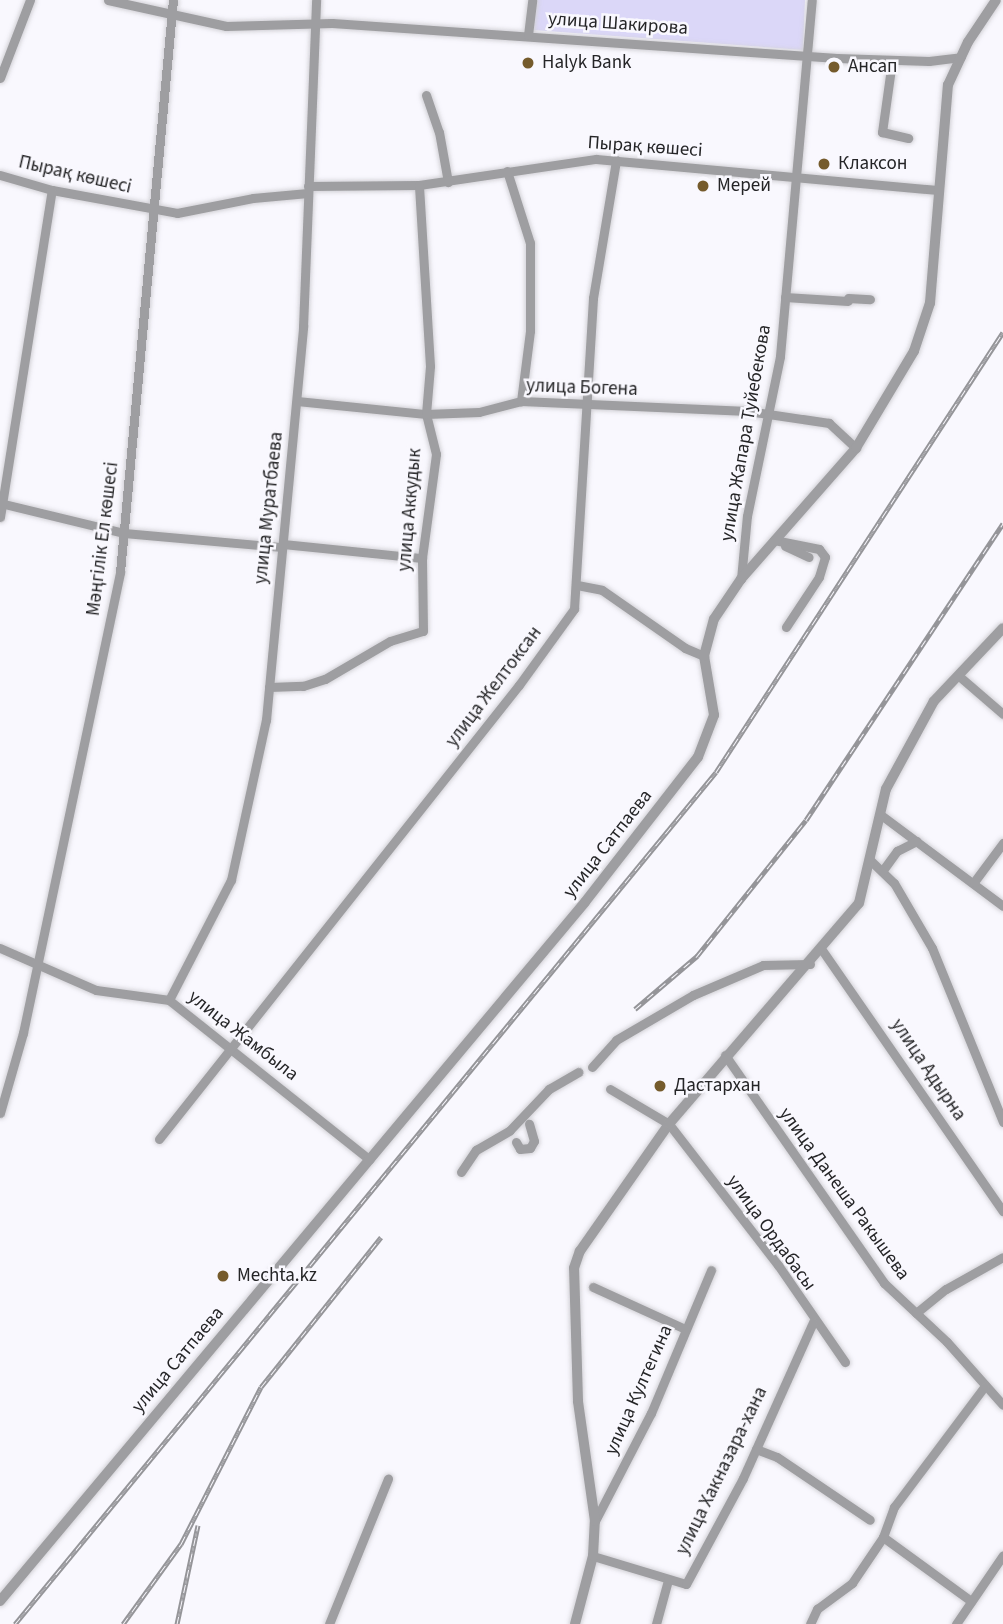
<!DOCTYPE html>
<meta charset="utf-8">
<style>
body{margin:0}
#map{position:relative;width:1003px;height:1624px;overflow:hidden;background:#f9f8fe;font-family:"Source Sans 3",sans-serif}
div>[style]{position:absolute}
[style*='--x']{left:calc(var(--x)*1px);top:calc(var(--y)*1px);width:calc(var(--w)*1px);rotate:calc(var(--a)*1deg)}
.green>*{inset:0;background:#dbd7f8}
.roads{filter:drop-shadow(0 0 2px #d3d2d7) drop-shadow(0 0 2px #d3d2d7)}
.minor>*{height:9px;margin:-4.5px;padding:0 4.5px;transform-origin:4.5px;border-radius:4.5px;background:#9e9ea1}
.tertiary>*{height:10px;margin:-5px;padding:0 5px;transform-origin:5px;border-radius:5px;background:#9e9ea1}
.rail>*{height:5px;margin-top:-2.5px;transform-origin:0;background:repeating-linear-gradient(90deg,#f9f8fe 0 8px,#959599 0 16px);box-sizing:border-box;border-block:2px solid #959599}
.dots>*{width:19px;height:19px;translate:-50% -50%;box-sizing:border-box;border:4px solid #f9f8fe;border-radius:50%}
span{translate:-50% -50%;white-space:nowrap;text-align:center;line-height:1.15;-webkit-text-stroke:5px #f9f8fe;paint-order:stroke}
.street-label{font-size:19px;color:#252527}
.poi-label{font-size:19px;color:#252527}
.left{translate:0 -50%;text-align:left}
</style>
<div id="map">
<div class="green">
<div style="clip-path:polygon(533px 0,805px 0,803px 50px,533px 30px)"></div>
</div>
<div class="roads">
<div class="minor">
<div style="--x:108;--y:0;--w:121;--a:12.4"></div>
<div style="--x:226;--y:26;--w:106;--a:-1.6"></div>
<div style="--x:332;--y:23;--w:506;--a:3.96"></div>
<div style="--x:837;--y:58;--w:92;--a:1.9"></div>
<div style="--x:929;--y:61;--w:32;--a:-7"></div>
<div style="--x:528;--y:35;--w:35;--a:-83"></div>
<div style="--x:892;--y:61;--w:72;--a:98"></div>
<div style="--x:882;--y:132;--w:27;--a:13"></div>
<div style="--x:0;--y:78;--w:84;--a:-69"></div>
<div style="--x:426;--y:95;--w:39;--a:71"></div>
<div style="--x:439;--y:132;--w:51;--a:79.8"></div>
<div style="--x:507;--y:171;--w:76;--a:72.3"></div>
<div style="--x:530;--y:243;--w:88;--a:90"></div>
<div style="--x:530;--y:331;--w:71;--a:97.3"></div>
<div style="--x:0;--y:175;--w:54;--a:16.1"></div>
<div style="--x:52;--y:190;--w:127;--a:10.4"></div>
<div style="--x:177;--y:213;--w:77;--a:-11.2"></div>
<div style="--x:253;--y:198;--w:55;--a:-5.2"></div>
<div style="--x:308;--y:186;--w:111;--a:-0.5"></div>
<div style="--x:419;--y:185;--w:179;--a:-8.4"></div>
<div style="--x:596;--y:159;--w:343;--a:5.2"></div>
<div style="--x:785;--y:297;--w:63;--a:3.6"></div>
<div style="--x:848;--y:298;--w:22;--a:3"></div>
<div style="--x:297;--y:401;--w:130;--a:5.8"></div>
<div style="--x:426;--y:414;--w:53;--a:-2.2"></div>
<div style="--x:479;--y:412;--w:43;--a:-14.7"></div>
<div style="--x:521;--y:401;--w:227;--a:2.5"></div>
<div style="--x:748;--y:411;--w:82;--a:8.4"></div>
<div style="--x:829;--y:423;--w:37;--a:43"></div>
<div style="--x:0;--y:503;--w:128;--a:13.6"></div>
<div style="--x:124;--y:533;--w:159;--a:5.1"></div>
<div style="--x:0;--y:517;--w:331;--a:-81"></div>
<div style="--x:774;--y:540;--w:46;--a:11.3"></div>
<div style="--x:819;--y:549;--w:10;--a:53"></div>
<div style="--x:825;--y:557;--w:21;--a:107"></div>
<div style="--x:819;--y:577;--w:60;--a:123.4"></div>
<div style="--x:283;--y:544;--w:140;--a:5.8"></div>
<div style="--x:785;--y:546;--w:26;--a:25"></div>
<div style="--x:741;--y:579;--w:63;--a:-84.6"></div>
<div style="--x:747;--y:516;--w:163;--a:-78.3"></div>
<div style="--x:780;--y:356;--w:357;--a:-84.9"></div>
<div style="--x:577;--y:585;--w:25;--a:11"></div>
<div style="--x:602;--y:590;--w:101;--a:34.9"></div>
<div style="--x:685;--y:648;--w:21;--a:23"></div>
<div style="--x:959;--y:676;--w:58;--a:40.8"></div>
<div style="--x:269;--y:687;--w:34;--a:-2"></div>
<div style="--x:303;--y:686;--w:23;--a:-18"></div>
<div style="--x:325;--y:679;--w:75;--a:-30.3"></div>
<div style="--x:390;--y:641;--w:34;--a:-17"></div>
<div style="--x:423;--y:631;--w:73;--a:-90.8"></div>
<div style="--x:422;--y:558;--w:105;--a:-82.3"></div>
<div style="--x:436;--y:454;--w:41;--a:-104"></div>
<div style="--x:426;--y:414;--w:48;--a:-85.2"></div>
<div style="--x:430;--y:366;--w:181;--a:-93.5"></div>
<div style="--x:881;--y:815;--w:152;--a:36.7"></div>
<div style="--x:871;--y:861;--w:32;--a:44"></div>
<div style="--x:894;--y:883;--w:75;--a:59.7"></div>
<div style="--x:932;--y:948;--w:188;--a:67.8"></div>
<div style="--x:883;--y:870;--w:24;--a:-54"></div>
<div style="--x:897;--y:851;--w:22;--a:-27"></div>
<div style="--x:974;--y:882;--w:49;--a:-53.4"></div>
<div style="--x:0;--y:948;--w:105;--a:23.6"></div>
<div style="--x:96;--y:990;--w:74;--a:7.8"></div>
<div style="--x:169;--y:1000;--w:256;--a:38.5"></div>
<div style="--x:822;--y:950;--w:318;--a:55.3"></div>
<div style="--x:169;--y:1000;--w:135;--a:-62.7"></div>
<div style="--x:231;--y:880;--w:164;--a:-77.7"></div>
<div style="--x:266;--y:720;--w:395;--a:-84.6"></div>
<div style="--x:303;--y:327;--w:327;--a:-87.7"></div>
<div style="--x:725;--y:1055;--w:278;--a:55.1"></div>
<div style="--x:884;--y:1283;--w:86;--a:43.1"></div>
<div style="--x:947;--y:1342;--w:84;--a:48.4"></div>
<div style="--x:592;--y:1067;--w:36;--a:-48"></div>
<div style="--x:616;--y:1040;--w:89;--a:-30.3"></div>
<div style="--x:693;--y:995;--w:76;--a:-23.2"></div>
<div style="--x:763;--y:965;--w:47;--a:-1.2"></div>
<div style="--x:610;--y:1089;--w:69;--a:30.7"></div>
<div style="--x:669;--y:1124;--w:178;--a:52.3"></div>
<div style="--x:778;--y:1265;--w:118;--a:55.4"></div>
<div style="--x:0;--y:1113;--w:83;--a:-74"></div>
<div style="--x:23;--y:1033;--w:471;--a:-78.1"></div>
<div style="--x:120;--y:572;--w:574;--a:-84.71"></div>
<div style="--x:159;--y:1139;--w:579;--a:-51.59"></div>
<div style="--x:519;--y:685;--w:94;--a:-54.1"></div>
<div style="--x:574;--y:609;--w:312;--a:-86.5"></div>
<div style="--x:593;--y:298;--w:140;--a:-80.5"></div>
<div style="--x:516;--y:1142;--w:8;--a:60"></div>
<div style="--x:520;--y:1149;--w:10;--a:-6"></div>
<div style="--x:530;--y:1148;--w:8;--a:-60"></div>
<div style="--x:534;--y:1141;--w:18;--a:-106"></div>
<div style="--x:461;--y:1172;--w:27;--a:-56"></div>
<div style="--x:476;--y:1150;--w:39;--a:-30"></div>
<div style="--x:510;--y:1130;--w:57;--a:-46.4"></div>
<div style="--x:549;--y:1089;--w:34;--a:-30"></div>
<div style="--x:593;--y:1287;--w:101;--a:24.5"></div>
<div style="--x:916;--y:1313;--w:38;--a:-39"></div>
<div style="--x:946;--y:1289;--w:65;--a:-29.3"></div>
<div style="--x:756;--y:1449;--w:22;--a:21"></div>
<div style="--x:777;--y:1457;--w:112;--a:34.1"></div>
<div style="--x:595;--y:1521;--w:122;--a:-62.6"></div>
<div style="--x:651;--y:1413;--w:155;--a:-67.2"></div>
<div style="--x:883;--y:1537;--w:109;--a:36"></div>
<div style="--x:593;--y:1556;--w:97;--a:16.8"></div>
<div style="--x:686;--y:1584;--w:120;--a:-61.7"></div>
<div style="--x:743;--y:1478;--w:171;--a:-65.8"></div>
<div style="--x:329;--y:1624;--w:157;--a:-67.9"></div>
<div style="--x:656;--y:1624;--w:46;--a:-74.7"></div>
<div style="--x:810;--y:1624;--w:17;--a:-65"></div>
<div style="--x:817;--y:1609;--w:44;--a:-36.6"></div>
<div style="--x:852;--y:1583;--w:55;--a:-56"></div>
<div style="--x:883;--y:1537;--w:32;--a:-70"></div>
<div style="--x:894;--y:1507;--w:151;--a:-53.1"></div>
<div style="--x:956;--y:1624;--w:83;--a:-55.7"></div>
</div>
<div class="tertiary">
<div style="--x:0;--y:1601;--w:911;--a:-50.07"></div>
<div style="--x:585;--y:902;--w:184;--a:-52.1"></div>
<div style="--x:698;--y:757;--w:45;--a:-69.1"></div>
<div style="--x:714;--y:715;--w:60;--a:-99.6"></div>
<div style="--x:704;--y:656;--w:38;--a:-75"></div>
<div style="--x:714;--y:619;--w:48;--a:-56"></div>
<div style="--x:741;--y:579;--w:174;--a:-48.7"></div>
<div style="--x:856;--y:448;--w:113;--a:-59.1"></div>
<div style="--x:914;--y:351;--w:51;--a:-71.6"></div>
<div style="--x:930;--y:303;--w:219;--a:-85.3"></div>
<div style="--x:948;--y:85;--w:47;--a:-65.1"></div>
<div style="--x:968;--y:42;--w:50;--a:-56.3"></div>
<div style="--x:575;--y:1624;--w:70;--a:-75.2"></div>
<div style="--x:593;--y:1556;--w:35;--a:-87"></div>
<div style="--x:595;--y:1521;--w:121;--a:-98.1"></div>
<div style="--x:578;--y:1401;--w:133;--a:-91.7"></div>
<div style="--x:574;--y:1268;--w:18;--a:-71"></div>
<div style="--x:580;--y:1251;--w:155;--a:-55"></div>
<div style="--x:669;--y:1124;--w:291;--a:-49.3"></div>
<div style="--x:859;--y:903;--w:117;--a:-76.7"></div>
<div style="--x:886;--y:789;--w:100;--a:-61.4"></div>
<div style="--x:934;--y:701;--w:100;--a:-46.6"></div>
</div>
</div>
<div class="rail">
<div style="--x:635;--y:1009;--w:82;--a:-40.5"></div>
<div style="--x:697;--y:956;--w:174;--a:-51.3"></div>
<div style="--x:806;--y:820;--w:356;--a:-56.4"></div>
<div style="--x:15;--y:1624;--w:1103;--a:-50.55"></div>
<div style="--x:716;--y:772;--w:525;--a:-56.88"></div>
<div style="--x:123;--y:1624;--w:99;--a:-54.1"></div>
<div style="--x:181;--y:1544;--w:176;--a:-63"></div>
<div style="--x:261;--y:1387;--w:192;--a:-51.3"></div>
<div style="--x:177;--y:1624;--w:101;--a:-78"></div>
</div>
<div class="dots">
<div style="left:528px;top:63px;background:#755b2c"></div>
<div style="left:834px;top:67px;background:#755b2c"></div>
<div style="left:824px;top:164px;background:#755b2c"></div>
<div style="left:703px;top:186px;background:#755b2c"></div>
<div style="left:660px;top:1086px;background:#755b2c"></div>
<div style="left:223px;top:1276px;background:#755b2c"></div>
</div>
<div class="street-label">
<span style="left:618px;top:24px;rotate:4deg">улица Шакирова</span>
<span style="left:645px;top:147px;rotate:4deg">Пырақ көшесі</span>
<span style="left:75px;top:175px;rotate:13deg">Пырақ көшесі</span>
<span style="left:582px;top:388px;rotate:2deg">улица Богена</span>
<span style="left:746px;top:433px;rotate:-80deg">улица Жапара Туйебекова</span>
<span style="left:269px;top:508px;rotate:-84deg">улица Муратбаева</span>
<span style="left:410px;top:510px;rotate:-85deg">улица Аккудык</span>
<span style="left:103px;top:539px;rotate:-83deg">Мәңгілік Ел көшесі</span>
<span style="left:494px;top:687px;rotate:-53deg">улица Желтоксан</span>
<span style="left:608px;top:844px;rotate:-52deg">улица Сатпаева</span>
<span style="left:243px;top:1036px;rotate:38deg">улица Жамбыла</span>
<span style="left:928px;top:1070px;rotate:56deg">улица Адырна</span>
<span style="left:844px;top:1194px;rotate:54deg">улица Данеша Ракышева</span>
<span style="left:771px;top:1233px;rotate:54deg">улица Ордабасы</span>
<span style="left:178px;top:1360px;rotate:-50deg">улица Сатпаева</span>
<span style="left:639px;top:1390px;rotate:-66deg">улица Култегина</span>
<span style="left:722px;top:1471px;rotate:-64deg">улица Хакназара-хана</span>
</div>
<div class="poi-label">
<span class="left" style="left:542px;top:63px">Halyk Bank</span>
<span class="left" style="left:848px;top:67px">Ансап</span>
<span class="left" style="left:838px;top:164px">Клаксон</span>
<span class="left" style="left:717px;top:186px">Мерей</span>
<span class="left" style="left:674px;top:1086px">Дастархан</span>
<span class="left" style="left:237px;top:1276px">Mechta.kz</span>
</div>
</div>
